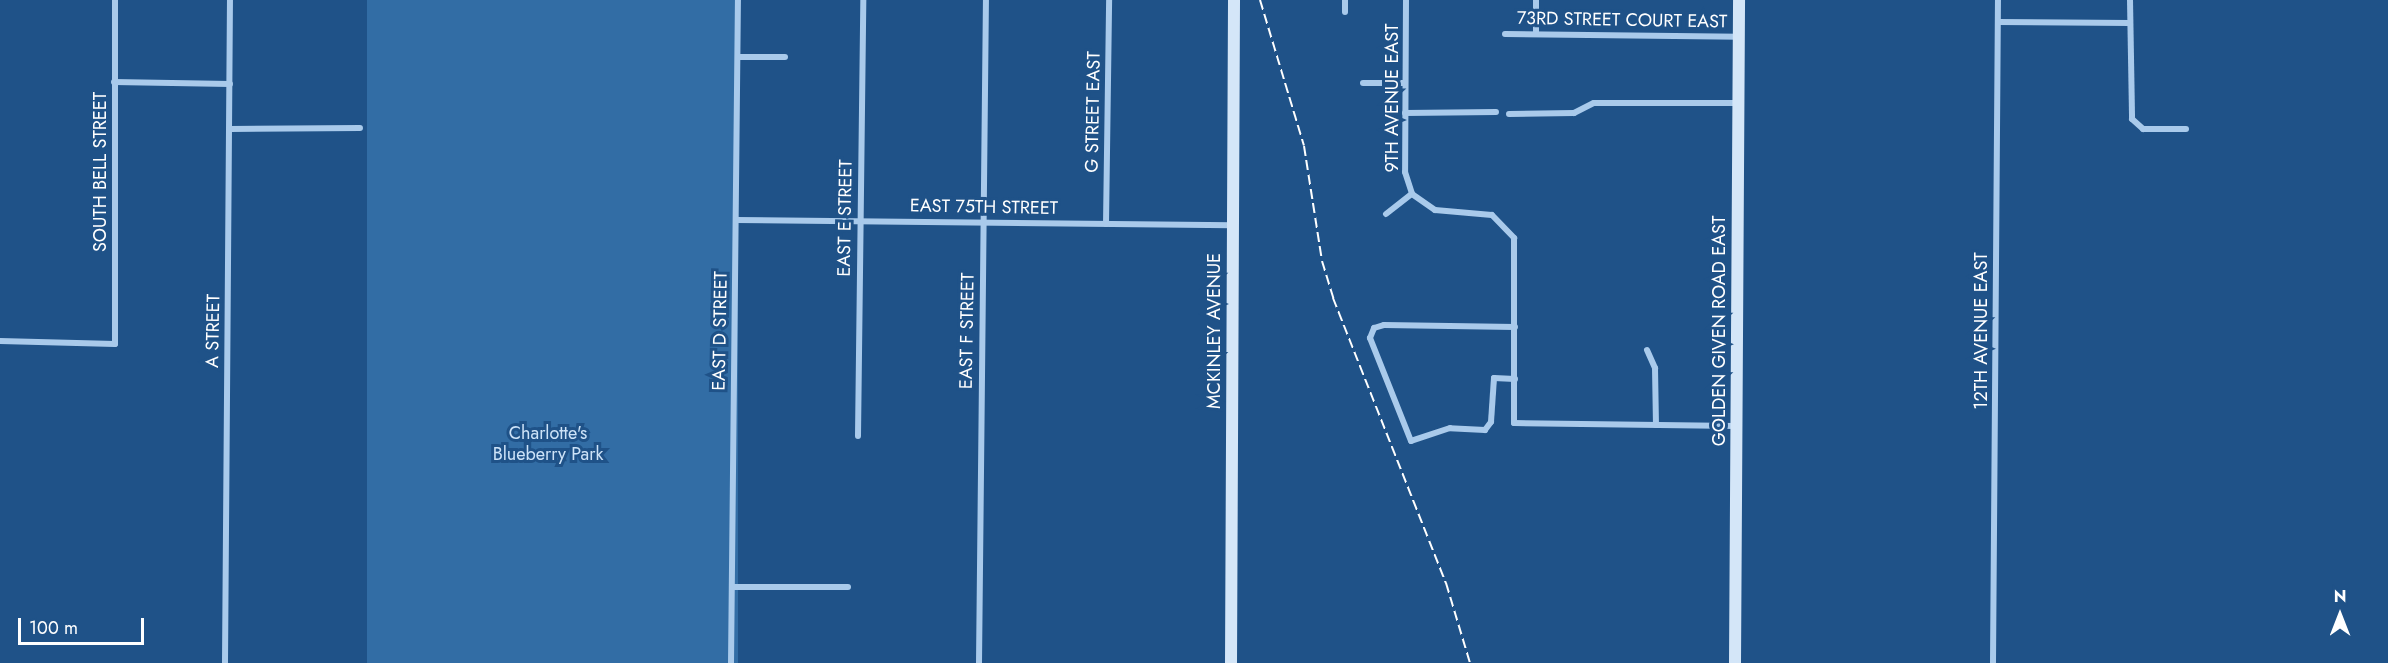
<!DOCTYPE html>
<style>
body{margin:0}
#map{position:relative;width:2388px;height:663px;overflow:hidden;background:#1f5288;font-family:Jost,sans-serif}
div>[style]{position:absolute}
[style*='--x']{left:calc(var(--x)*1px);top:calc(var(--y)*1px);width:calc(var(--w)*1px);rotate:calc(var(--a)*1deg)}
.green>*{inset:0;background:#326da5;transform-origin:0 0}
.street>*{height:6px;margin:-3px;padding:0 3px;transform-origin:3px;border-radius:3px;background:#a9caeb}
.secondary>*{height:12px;margin:-6px;padding:0 6px;transform-origin:6px;border-radius:6px;background:#d4e6f8}
.rail>*{height:2px;margin-top:-1px;transform-origin:0;background:repeating-linear-gradient(90deg,#fff 0 10px,transparent 0 14.5px)}
span{translate:-50% -50%;white-space:nowrap;text-align:center;line-height:1.15;-webkit-text-stroke:6px #1f5288;paint-order:stroke}
.street-label{font-size:18px;color:#fff}
.park-label{font-size:18px;color:#cde3f8}
.north{position:absolute;left:2310px;top:585px;width:60px;height:60px;-webkit-text-stroke:4px #1f5288;paint-order:stroke;rotate:0deg;font-size:16px;font-weight:700;line-height:24px;text-align:center;color:#fff}
.north::after{content:'';display:block;margin:auto;width:21px;height:27px;background:#fff;clip-path:polygon(50% 0,100% 100%,50% 72%,0 100%)}
.scale{position:absolute;left:18px;top:618px;width:126px;height:27px;box-sizing:border-box;border:3px solid #fff;border-top:0;padding-left:8px;font-size:18px;line-height:21px;white-space:nowrap;color:#fff;-webkit-text-stroke:4px #1f5288;paint-order:stroke}
</style>
<div id="map">
<div class="green">
<div style="left:367px;top:0;width:371px;height:663px"></div>
</div>
<div class="street">
<div style="--x:1406;--y:0;--w:172;--a:90.3"></div>
<div style="--x:1405;--y:172;--w:23;--a:72"></div>
<div style="--x:1412;--y:194;--w:28;--a:35"></div>
<div style="--x:1435;--y:210;--w:57;--a:5"></div>
<div style="--x:1492;--y:215;--w:32;--a:46"></div>
<div style="--x:1514;--y:238;--w:185;--a:90"></div>
<div style="--x:1514;--y:423;--w:222;--a:0.8"></div>
<div style="--x:1536;--y:0;--w:34;--a:90"></div>
<div style="--x:2130;--y:0;--w:119;--a:89"></div>
<div style="--x:2132;--y:119;--w:15;--a:42"></div>
<div style="--x:2143;--y:129;--w:43;--a:0"></div>
<div style="--x:1345;--y:12;--w:12;--a:-90"></div>
<div style="--x:1998;--y:22;--w:132;--a:0.4"></div>
<div style="--x:1505;--y:34;--w:234;--a:0.7"></div>
<div style="--x:738;--y:57;--w:47;--a:0"></div>
<div style="--x:114;--y:82;--w:116;--a:1"></div>
<div style="--x:1363;--y:83;--w:42;--a:0"></div>
<div style="--x:1405;--y:113;--w:91;--a:-0.6"></div>
<div style="--x:1509;--y:114;--w:65;--a:-0.9"></div>
<div style="--x:1574;--y:113;--w:22;--a:-27"></div>
<div style="--x:1594;--y:103;--w:144;--a:0"></div>
<div style="--x:230;--y:129;--w:130;--a:-0.4"></div>
<div style="--x:1386;--y:214;--w:33;--a:-38"></div>
<div style="--x:736;--y:220;--w:496;--a:0.6"></div>
<div style="--x:1106;--y:224;--w:224;--a:-89.2"></div>
<div style="--x:0;--y:341;--w:115;--a:1.5"></div>
<div style="--x:115;--y:344;--w:344;--a:-90"></div>
<div style="--x:1647;--y:350;--w:20;--a:66"></div>
<div style="--x:1655;--y:368;--w:57;--a:89"></div>
<div style="--x:1515;--y:379;--w:21;--a:-177"></div>
<div style="--x:1494;--y:378;--w:44;--a:93.9"></div>
<div style="--x:1491;--y:422;--w:10;--a:127"></div>
<div style="--x:1485;--y:430;--w:35;--a:-177"></div>
<div style="--x:1450;--y:428;--w:41;--a:161.6"></div>
<div style="--x:1411;--y:441;--w:111;--a:-111.7"></div>
<div style="--x:1370;--y:338;--w:11;--a:-68"></div>
<div style="--x:1374;--y:328;--w:10;--a:-17"></div>
<div style="--x:1384;--y:325;--w:131;--a:0.9"></div>
<div style="--x:858;--y:436;--w:436;--a:-89.3"></div>
<div style="--x:732;--y:587;--w:116;--a:0"></div>
<div style="--x:225;--y:663;--w:663;--a:-89.57"></div>
<div style="--x:731;--y:663;--w:663;--a:-89.4"></div>
<div style="--x:979;--y:663;--w:663;--a:-89.4"></div>
<div style="--x:1993;--y:663;--w:663;--a:-89.57"></div>
</div>
<div class="secondary">
<div style="--x:1231;--y:663;--w:663;--a:-89.74"></div>
<div style="--x:1735;--y:663;--w:663;--a:-89.65"></div>
</div>
<div class="rail">
<div style="--x:1260;--y:0;--w:152;--a:73.2"></div>
<div style="--x:1304;--y:146;--w:116;--a:81.1"></div>
<div style="--x:1322;--y:261;--w:39;--a:73"></div>
<div style="--x:1333;--y:298;--w:307;--a:68.4"></div>
<div style="--x:1446;--y:583;--w:84;--a:73.3"></div>
</div>
<div class="street-label">
<span style="left:1622px;top:20px;rotate:1deg">73RD STREET COURT EAST</span>
<span style="left:1392px;top:98px;rotate:-90deg">9TH AVENUE EAST</span>
<span style="left:1093px;top:112px;rotate:-89deg">G STREET EAST</span>
<span style="left:100px;top:172px;rotate:-90deg">SOUTH BELL STREET</span>
<span style="left:984px;top:207px;rotate:1deg">EAST 75TH STREET</span>
<span style="left:845px;top:218px;rotate:-89deg">EAST E STREET</span>
<span style="left:213px;top:331px;rotate:-89deg">A STREET</span>
<span style="left:720px;top:331px;rotate:-89deg">EAST D STREET</span>
<span style="left:967px;top:331px;rotate:-89deg">EAST F STREET</span>
<span style="left:1214px;top:331px;rotate:-90deg">MCKINLEY AVENUE</span>
<span style="left:1719px;top:331px;rotate:-90deg">GOLDEN GIVEN ROAD EAST</span>
<span style="left:1981px;top:331px;rotate:-90deg">12TH AVENUE EAST</span>
</div>
<div class="park-label">
<span style="left:548px;top:444px">Charlotte's<br>Blueberry Park</span>
</div>
<div class="north">N</div>
<div class="scale">100 m</div>
</div>
